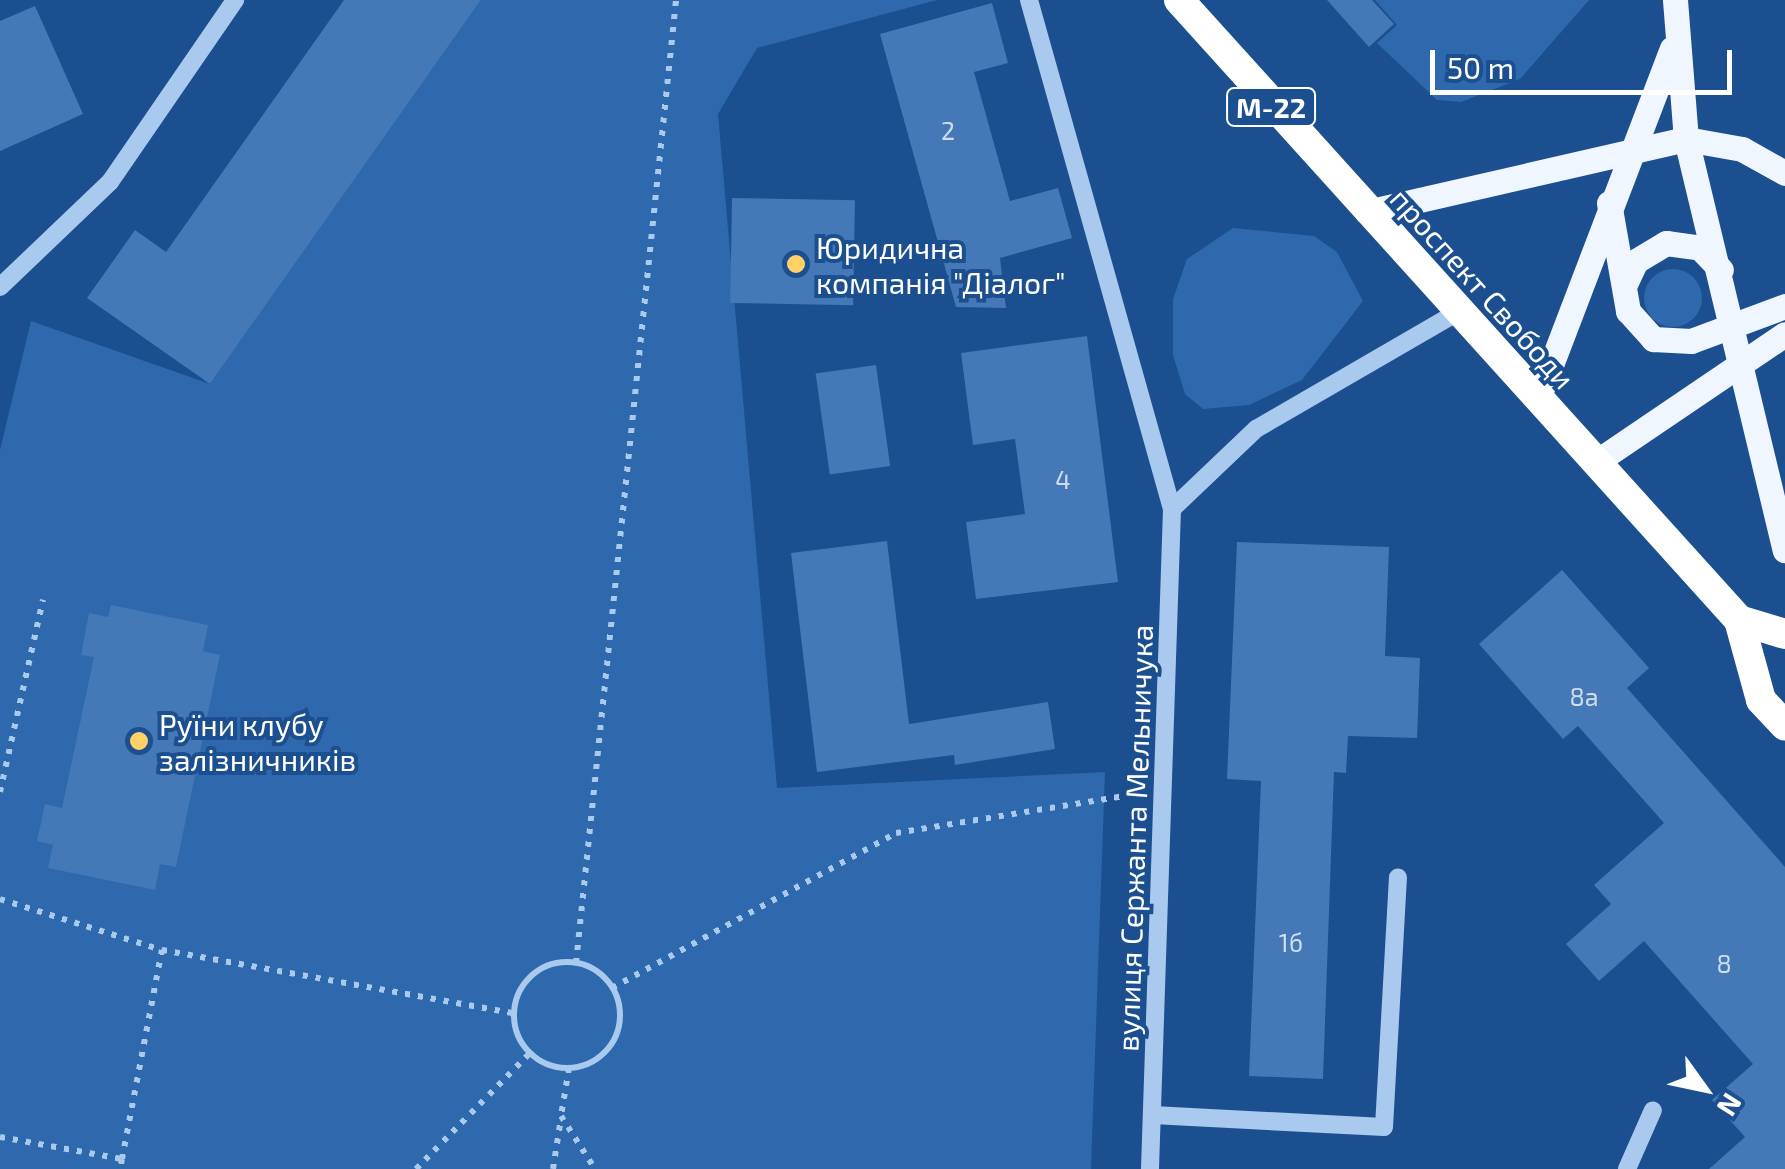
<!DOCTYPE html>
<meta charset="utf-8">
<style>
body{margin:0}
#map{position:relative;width:1785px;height:1169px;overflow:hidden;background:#1b4f8f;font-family:"Exo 2",sans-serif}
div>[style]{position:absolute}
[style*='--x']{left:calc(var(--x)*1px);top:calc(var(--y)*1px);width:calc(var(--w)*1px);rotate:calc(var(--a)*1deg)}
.green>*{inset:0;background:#2e69ad}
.round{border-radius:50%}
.building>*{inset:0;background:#4478b7;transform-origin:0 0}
.path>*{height:6px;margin-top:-3px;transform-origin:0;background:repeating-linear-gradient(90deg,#a9c9ee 0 5px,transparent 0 13px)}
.path>.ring{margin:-3px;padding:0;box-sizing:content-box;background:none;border:6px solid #a9c9ee;border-radius:50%}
.minor>*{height:18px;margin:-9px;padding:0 9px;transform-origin:9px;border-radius:9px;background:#a9c9ee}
.major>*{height:25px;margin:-12.5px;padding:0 12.5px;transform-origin:12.5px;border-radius:12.5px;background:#f0f6ff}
.highway>*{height:30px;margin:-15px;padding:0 15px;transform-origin:15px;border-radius:15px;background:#fff}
.dots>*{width:28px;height:28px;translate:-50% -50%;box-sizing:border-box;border:5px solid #1b4f8f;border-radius:50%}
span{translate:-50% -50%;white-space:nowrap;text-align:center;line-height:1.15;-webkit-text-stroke:8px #1b4f8f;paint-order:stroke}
.number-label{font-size:25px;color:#d0dded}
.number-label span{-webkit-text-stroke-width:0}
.shield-label span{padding:2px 8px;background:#1b4f8f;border:2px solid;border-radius:8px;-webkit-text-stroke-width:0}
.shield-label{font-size:28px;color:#fff;font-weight:700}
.poi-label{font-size:30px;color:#fff}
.left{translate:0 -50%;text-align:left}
.street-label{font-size:30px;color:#fff}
.north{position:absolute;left:1655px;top:1039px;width:100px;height:100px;-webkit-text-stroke:8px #1b4f8f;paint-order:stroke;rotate:123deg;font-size:28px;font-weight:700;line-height:40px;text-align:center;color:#fff}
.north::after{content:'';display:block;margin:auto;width:35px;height:45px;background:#fff;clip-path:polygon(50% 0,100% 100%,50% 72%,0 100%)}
.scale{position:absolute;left:1430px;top:50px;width:302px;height:45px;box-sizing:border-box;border:5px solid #fff;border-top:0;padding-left:12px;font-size:30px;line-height:35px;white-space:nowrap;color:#fff;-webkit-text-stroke:8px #1b4f8f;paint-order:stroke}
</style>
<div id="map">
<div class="green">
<div style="clip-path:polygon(481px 0,937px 0,757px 48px,718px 114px,777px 788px,1105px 772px,1091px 1169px,0 1169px,0 450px,31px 321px,210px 384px)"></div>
<div style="clip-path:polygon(1375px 0,1589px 0,1520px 79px,1461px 102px,1437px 100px,1377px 43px,1397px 25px)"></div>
<div style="clip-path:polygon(1233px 228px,1314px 236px,1337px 252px,1363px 301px,1302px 380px,1249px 405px,1203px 409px,1185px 394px,1173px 355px,1173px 299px,1187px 259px)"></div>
<div class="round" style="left:1644px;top:269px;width:58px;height:58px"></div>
</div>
<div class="building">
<div style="clip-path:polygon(344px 0,481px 0,210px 384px,87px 298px,135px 230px,166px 252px)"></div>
<div style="clip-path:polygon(1327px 0,1372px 0,1394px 24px,1369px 47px)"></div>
<div style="clip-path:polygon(992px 3px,1008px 63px,974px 72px,1010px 201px,1058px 188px,1072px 238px,1000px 258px,1006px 308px,956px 307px,880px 34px)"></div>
<div style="clip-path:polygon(35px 6px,83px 114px,0 151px,0 21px)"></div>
<div style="left:732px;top:198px;width:123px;height:105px;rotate:1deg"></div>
<div style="clip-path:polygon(1087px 336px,1118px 582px,976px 599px,966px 522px,1025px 514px,1015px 439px,973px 445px,961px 353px)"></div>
<div style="left:876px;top:365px;width:102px;height:61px;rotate:82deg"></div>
<div style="clip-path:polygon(887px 541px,909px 724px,1048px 702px,1055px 749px,955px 765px,954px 755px,817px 772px,791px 553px)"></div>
<div style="clip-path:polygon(1237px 542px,1389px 547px,1385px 656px,1420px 658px,1417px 738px,1348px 736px,1346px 773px,1334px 772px,1323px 1079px,1249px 1076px,1261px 781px,1227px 779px)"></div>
<div style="clip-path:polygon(1562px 570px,1649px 668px,1627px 688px,1785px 867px,1785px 1169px,1709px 1169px,1745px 1137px,1712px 1100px,1753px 1064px,1644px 941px,1599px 981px,1566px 944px,1611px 904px,1594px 885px,1664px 823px,1578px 726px,1563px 739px,1479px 644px)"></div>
<div style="clip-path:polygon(111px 605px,208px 625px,203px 651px,220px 655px,176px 867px,160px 864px,155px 890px,48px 868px,53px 845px,37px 841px,45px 804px,62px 808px,94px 657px,81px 655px,89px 613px,108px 617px)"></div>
</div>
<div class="path">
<div style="--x:0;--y:792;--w:197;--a:-77.4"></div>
<div style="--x:0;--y:899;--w:170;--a:17.5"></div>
<div class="ring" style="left:514px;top:962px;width:100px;height:100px"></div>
<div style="--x:576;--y:963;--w:968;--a:-84.07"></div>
<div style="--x:612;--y:988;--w:324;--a:-28.6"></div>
<div style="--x:896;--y:833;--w:244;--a:-9.2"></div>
<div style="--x:569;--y:1068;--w:49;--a:99.5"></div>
<div style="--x:561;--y:1116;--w:63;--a:57.3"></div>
<div style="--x:0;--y:1137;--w:124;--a:10.2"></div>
<div style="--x:122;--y:1159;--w:10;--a:101"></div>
<div style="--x:122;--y:1159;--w:213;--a:-79.2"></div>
<div style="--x:162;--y:950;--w:357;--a:10.2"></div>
<div style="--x:416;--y:1169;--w:161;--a:-45.5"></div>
<div style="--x:553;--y:1169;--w:52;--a:-81.1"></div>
</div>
<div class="minor">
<div style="--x:1029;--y:0;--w:529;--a:74.31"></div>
<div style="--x:1172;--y:509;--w:660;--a:91.91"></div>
<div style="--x:0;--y:287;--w:152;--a:-43.7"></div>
<div style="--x:110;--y:182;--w:221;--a:-55.5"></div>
<div style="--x:1172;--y:509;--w:116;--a:-43.6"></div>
<div style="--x:1256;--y:429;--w:233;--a:-30.1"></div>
<div style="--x:1153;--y:1115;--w:231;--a:3"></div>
<div style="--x:1384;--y:1127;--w:250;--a:-86.8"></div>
<div style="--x:1627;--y:1169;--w:64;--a:-66.2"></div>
</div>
<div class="major">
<div style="--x:1675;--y:0;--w:139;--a:85.5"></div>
<div style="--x:1686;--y:139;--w:423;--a:76.5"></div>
<div style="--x:1609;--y:203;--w:110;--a:80"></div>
<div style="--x:1628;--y:311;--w:38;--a:48"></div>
<div style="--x:1653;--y:339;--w:38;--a:3"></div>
<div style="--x:1691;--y:341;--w:100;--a:-20.4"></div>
<div style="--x:1367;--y:212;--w:327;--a:-12.9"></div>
<div style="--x:1686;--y:139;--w:57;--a:10.1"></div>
<div style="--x:1742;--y:149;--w:49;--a:29.2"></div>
<div style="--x:1626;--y:282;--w:23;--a:-65"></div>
<div style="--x:1636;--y:261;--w:35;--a:-31"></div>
<div style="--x:1666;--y:243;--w:34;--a:8"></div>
<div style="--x:1700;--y:248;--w:30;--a:46"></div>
<div style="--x:1538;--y:399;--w:375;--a:-69.1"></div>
<div style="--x:1596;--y:462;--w:228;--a:-34.1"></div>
</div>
<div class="highway">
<div style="--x:1179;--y:0;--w:835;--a:47.91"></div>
<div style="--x:1739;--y:620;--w:83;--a:74.6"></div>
<div style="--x:1761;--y:700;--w:35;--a:47"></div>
<div style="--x:1739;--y:620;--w:48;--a:16.9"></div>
</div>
<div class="dots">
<div style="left:796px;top:264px;background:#ffd166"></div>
<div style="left:139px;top:741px;background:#ffd166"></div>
</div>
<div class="number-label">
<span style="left:948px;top:130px">2</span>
<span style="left:1063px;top:479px">4</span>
<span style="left:1584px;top:696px">8а</span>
<span style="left:1291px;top:942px">1б</span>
<span style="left:1724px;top:963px">8</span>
</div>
<div class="shield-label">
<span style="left:1271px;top:107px">М-22</span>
</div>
<div class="poi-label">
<span class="left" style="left:816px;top:264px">Юридична<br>компанія "Діалог"</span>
<span class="left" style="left:159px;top:741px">Руїни клубу<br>залізничників</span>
</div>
<div class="street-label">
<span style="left:1483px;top:288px;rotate:48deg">проспект Свободи</span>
<span style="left:1134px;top:838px;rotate:-88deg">вулиця Сержанта Мельничука</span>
</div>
<div class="north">N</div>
<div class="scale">50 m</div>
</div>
